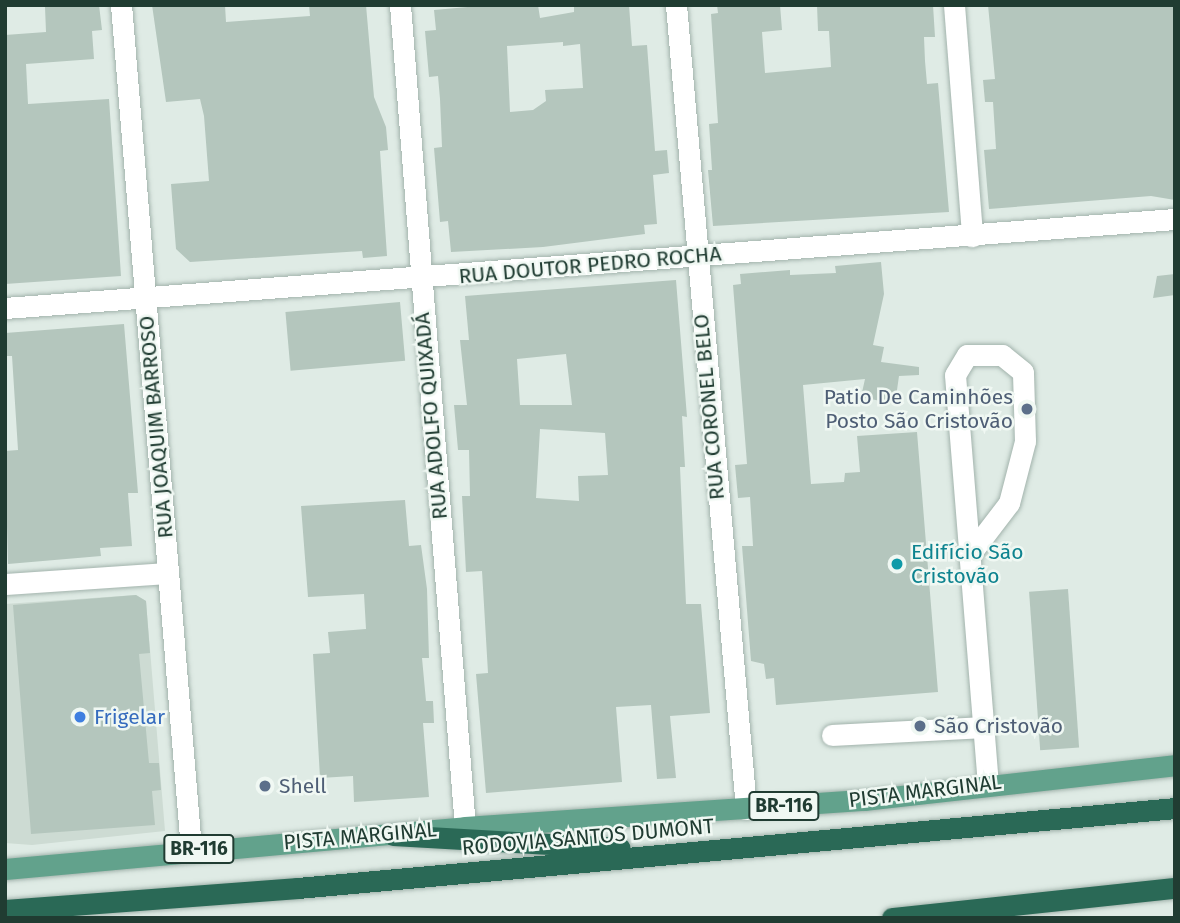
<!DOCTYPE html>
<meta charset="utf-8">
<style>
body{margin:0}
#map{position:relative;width:1180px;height:923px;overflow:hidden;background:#dfebe5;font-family:"Fira Sans",sans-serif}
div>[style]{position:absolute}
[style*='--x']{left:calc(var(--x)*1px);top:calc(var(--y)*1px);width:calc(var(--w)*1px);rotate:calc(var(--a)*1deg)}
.built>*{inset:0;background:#cddbd3}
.building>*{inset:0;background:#b4c6bd;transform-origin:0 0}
.roads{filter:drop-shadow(0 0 2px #a2b3ac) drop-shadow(0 0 2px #a2b3ac)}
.minor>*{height:21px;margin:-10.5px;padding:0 10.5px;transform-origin:10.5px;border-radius:10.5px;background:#fff}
.major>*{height:21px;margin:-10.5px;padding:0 10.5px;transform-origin:10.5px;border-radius:10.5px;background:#62a28c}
.highway>*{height:21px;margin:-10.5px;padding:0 10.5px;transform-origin:10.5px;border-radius:10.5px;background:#2a6956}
.dots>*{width:19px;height:19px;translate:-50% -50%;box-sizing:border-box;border:4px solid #f0f8f3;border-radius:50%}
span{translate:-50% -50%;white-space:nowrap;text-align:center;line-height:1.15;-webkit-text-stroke:5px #f0f8f3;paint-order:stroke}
.shield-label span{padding:2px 5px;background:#f0f8f3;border:2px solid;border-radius:5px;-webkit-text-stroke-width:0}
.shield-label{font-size:19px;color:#203c32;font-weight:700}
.street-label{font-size:21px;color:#203c32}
.service-label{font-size:21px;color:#4e5e75}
.right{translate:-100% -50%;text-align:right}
.left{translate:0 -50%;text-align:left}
.culture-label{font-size:21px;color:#0d838f}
.shop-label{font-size:21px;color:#366cbe}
.frame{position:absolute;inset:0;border:7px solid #203c32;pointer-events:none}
</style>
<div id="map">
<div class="built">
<div style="clip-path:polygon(136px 595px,146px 601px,165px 831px,32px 845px,5px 843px,5px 604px)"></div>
</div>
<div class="building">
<div style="clip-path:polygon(99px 5px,102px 30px,92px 31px,94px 59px,26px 64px,28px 104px,109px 99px,121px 276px,5px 284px,5px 35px,46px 32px,45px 7px)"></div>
<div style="clip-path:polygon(152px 5px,225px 5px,226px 22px,310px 16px,309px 5px,366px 5px,374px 97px,386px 127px,388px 150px,380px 151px,387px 256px,363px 258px,362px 251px,190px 262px,176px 249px,171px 184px,209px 181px,204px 116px,200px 99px,166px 102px)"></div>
<div style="clip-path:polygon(evenodd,490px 5px,538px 5px,540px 18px,574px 12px,574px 5px,629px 5px,632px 46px,647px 45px,655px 151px,667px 150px,669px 173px,653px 175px,657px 224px,644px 225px,645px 234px,543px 247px,451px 252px,448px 221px,440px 222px,434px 148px,442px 147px,440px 99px,438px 76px,429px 77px,425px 31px,436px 30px,434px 10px,490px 5px,563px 42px,563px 46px,580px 44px,583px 88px,545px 90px,546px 101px,533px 110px,510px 112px,507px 46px,563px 42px)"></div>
<div style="clip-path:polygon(717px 5px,780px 5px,782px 30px,762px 32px,765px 73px,831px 67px,829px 31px,818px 31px,817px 5px,933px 5px,935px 37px,924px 37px,925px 61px,927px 84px,938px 83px,949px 212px,713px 226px,708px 170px,712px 170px,709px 124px,718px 123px,711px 14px,718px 13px)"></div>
<div style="clip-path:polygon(988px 5px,1174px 5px,1175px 200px,1151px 196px,989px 209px,984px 150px,996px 149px,993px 102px,985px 102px,983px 80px,995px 79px)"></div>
<div style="clip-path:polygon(881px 262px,884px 294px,873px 345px,884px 347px,881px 362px,919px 367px,919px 375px,899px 376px,895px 404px,861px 397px,865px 379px,803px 385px,811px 484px,844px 482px,845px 473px,860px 472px,857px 436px,917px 432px,938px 692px,776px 705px,774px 678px,766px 679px,764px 664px,751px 661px,742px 546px,753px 546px,750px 497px,738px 498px,735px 465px,747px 464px,733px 285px,741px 284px,740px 274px,790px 270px,790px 275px,836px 273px,835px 266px)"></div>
<div style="clip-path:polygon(1175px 274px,1175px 295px,1153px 298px,1157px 276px)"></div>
<div style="clip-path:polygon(evenodd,676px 280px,687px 417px,682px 416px,685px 467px,680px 467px,686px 604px,701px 604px,710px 713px,670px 716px,676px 778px,657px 779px,651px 705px,616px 707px,622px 782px,486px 793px,476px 674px,488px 673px,482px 571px,466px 572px,462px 496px,470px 496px,469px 450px,458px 450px,454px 405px,467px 405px,460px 340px,469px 340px,465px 296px,676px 280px,566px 354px,572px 405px,520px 405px,517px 359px,566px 354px,676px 280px,540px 429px,605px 433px,608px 475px,578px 476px,579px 501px,536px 498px,540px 429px)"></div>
<div style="left:400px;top:302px;width:59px;height:115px;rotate:85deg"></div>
<div style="clip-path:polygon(124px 324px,138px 493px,128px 493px,132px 546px,100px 548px,101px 556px,8px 564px,5px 451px,18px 450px,12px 356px,5px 356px,5px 333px)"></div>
<div style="clip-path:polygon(405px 500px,409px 546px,421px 545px,427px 589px,429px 658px,422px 658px,426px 701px,433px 701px,434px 723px,423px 723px,429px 797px,354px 802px,353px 776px,320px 778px,313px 654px,330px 653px,328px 632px,366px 629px,364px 594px,308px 597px,301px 506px)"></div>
<div style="left:1068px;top:589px;width:159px;height:39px;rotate:86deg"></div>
<div style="clip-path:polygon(136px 595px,146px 601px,150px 653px,139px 654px,149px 763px,159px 763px,161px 790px,152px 791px,155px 825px,31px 834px,13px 605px)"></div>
</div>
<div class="roads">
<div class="minor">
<div style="--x:121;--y:5;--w:848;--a:85.26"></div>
<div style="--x:400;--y:5;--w:825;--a:85.48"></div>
<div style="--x:676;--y:5;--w:807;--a:85.02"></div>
<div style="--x:954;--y:5;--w:232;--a:85.5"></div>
<div style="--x:5;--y:308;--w:1173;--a:-4.35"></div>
<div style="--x:970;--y:554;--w:64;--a:-52.6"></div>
<div style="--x:1009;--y:503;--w:64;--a:-75.5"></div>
<div style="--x:1025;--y:441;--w:69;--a:-91.7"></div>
<div style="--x:1023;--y:372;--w:27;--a:-141"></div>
<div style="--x:1002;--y:355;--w:35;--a:180"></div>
<div style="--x:967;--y:355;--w:23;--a:121"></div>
<div style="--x:955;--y:375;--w:409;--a:85.4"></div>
<div style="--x:5;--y:584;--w:163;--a:-3.9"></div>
<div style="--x:832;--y:735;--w:152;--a:-3"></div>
</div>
<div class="major">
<div style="--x:5;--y:869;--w:462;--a:-5.2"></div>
<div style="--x:465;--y:827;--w:401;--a:-3.9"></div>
<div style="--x:865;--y:800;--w:312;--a:-6.4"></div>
</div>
<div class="highway">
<div style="--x:393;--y:835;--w:227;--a:3.3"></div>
<div style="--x:5;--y:910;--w:294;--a:-4.3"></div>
<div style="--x:298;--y:888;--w:881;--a:-5.21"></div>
<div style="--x:892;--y:918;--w:285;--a:-6.1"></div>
</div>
</div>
<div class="dots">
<div style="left:1027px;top:409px;background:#5c6f8a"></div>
<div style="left:897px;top:564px;background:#0f9aa8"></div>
<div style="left:80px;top:717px;background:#3f7fe0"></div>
<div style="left:920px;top:726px;background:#5c6f8a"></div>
<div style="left:265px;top:786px;background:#5c6f8a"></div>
</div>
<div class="shield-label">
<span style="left:784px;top:806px">BR-116</span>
<span style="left:199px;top:849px">BR-116</span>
</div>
<div class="street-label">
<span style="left:590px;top:265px;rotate:-5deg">RUA DOUTOR PEDRO ROCHA</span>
<span style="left:709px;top:407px;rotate:-95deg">RUA CORONEL BELO</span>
<span style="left:431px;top:416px;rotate:-95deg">RUA ADOLFO QUIXADÁ</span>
<span style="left:156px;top:427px;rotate:-95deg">RUA JOAQUIM BARROSO</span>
<span style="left:925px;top:791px;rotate:-7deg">PISTA MARGINAL</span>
<span style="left:360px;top:836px;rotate:-5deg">PISTA MARGINAL</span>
<span style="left:588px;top:837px;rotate:-5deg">RODOVIA SANTOS DUMONT</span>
</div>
<div class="service-label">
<span class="right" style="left:1013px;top:409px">Patio De Caminhões<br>Posto São Cristovão</span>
<span class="left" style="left:934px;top:726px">São Cristovão</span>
<span class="left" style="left:279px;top:786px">Shell</span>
</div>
<div class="culture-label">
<span class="left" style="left:911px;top:564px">Edifício São<br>Cristovão</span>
</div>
<div class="shop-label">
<span class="left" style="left:94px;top:717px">Frigelar</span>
</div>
<div class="frame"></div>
</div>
